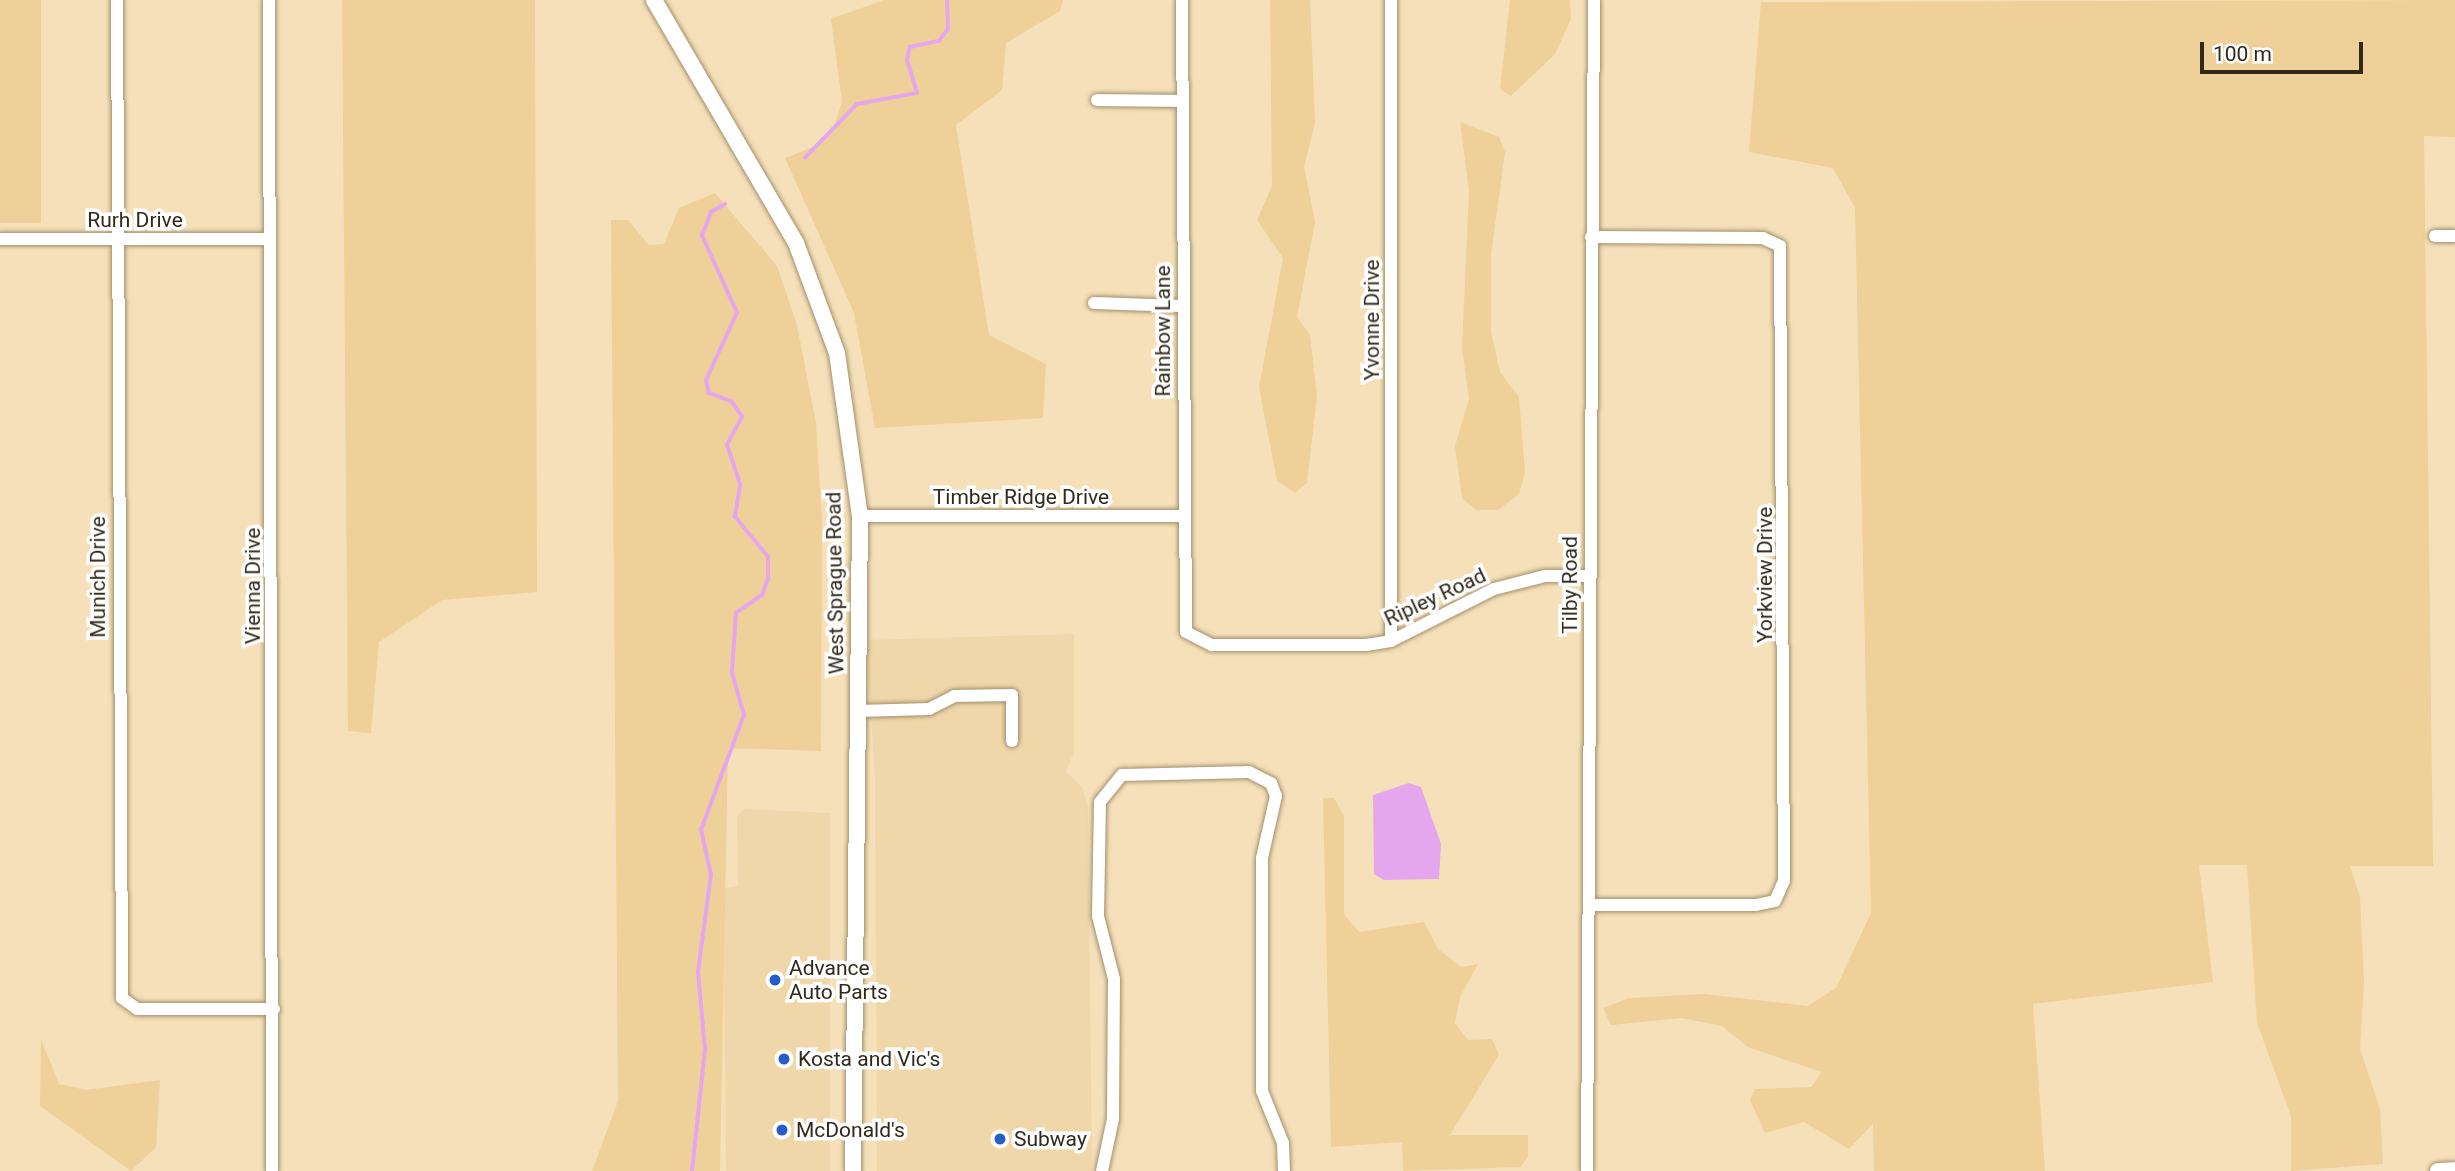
<!DOCTYPE html>
<style>
body{margin:0}
#map{position:relative;width:2455px;height:1171px;overflow:hidden;background:#f5e0ba;font-family:Roboto,sans-serif}
div>[style]{position:absolute}
[style*='--x']{left:calc(var(--x)*1px);top:calc(var(--y)*1px);width:calc(var(--w)*1px);rotate:calc(var(--a)*1deg)}
.built>*{inset:0;background:#f0d7aa}
.green>*{inset:0;background:#efd098;transform-origin:0 0}
.water>*{inset:0;background:#e4a7ed}
.stream>*{height:3.5px;margin:-1.75px;padding:0 1.75px;transform-origin:1.75px;border-radius:1.75px;background:#e4a7ed}
.roads{filter:drop-shadow(0 0 2px #a3906c) drop-shadow(0 0 2px #a3906c)}
.minor>*{height:12px;margin:-6px;padding:0 6px;transform-origin:6px;border-radius:6px;background:#fff}
.tertiary>*{height:16px;margin:-8px;padding:0 8px;transform-origin:8px;border-radius:8px;background:#fff}
.dots>*{width:19px;height:19px;translate:-50% -50%;box-sizing:border-box;border:4px solid #fff;border-radius:50%}
span{translate:-50% -50%;white-space:nowrap;text-align:center;line-height:1.15;-webkit-text-stroke:7px #fff;paint-order:stroke}
.street-label{font-size:21px;color:#31291a}
.poi-label{font-size:21px;color:#31291a}
.left{translate:0 -50%;text-align:left}
.scale{position:absolute;left:2200px;top:42px;width:163px;height:32px;box-sizing:border-box;border:4px solid #31291a;border-top:0;padding-left:9px;font-size:21px;line-height:24px;white-space:nowrap;color:#31291a;-webkit-text-stroke:5px #fff;paint-order:stroke}
</style>
<div id="map">
<div class="built">
<div style="clip-path:polygon(1074px 634px,1074px 752px,1066px 771px,1082px 787px,1088px 807px,1092px 1171px,877px 1171px,875px 778px,866px 640px)"></div>
<div style="clip-path:polygon(744px 809px,830px 813px,830px 1171px,726px 1171px,723px 888px,738px 886px,737px 816px)"></div>
</div>
<div class="green">
<div style="left:0;top:0;width:41px;height:223px"></div>
<div style="clip-path:polygon(342px 0,535px 0,537px 592px,442px 600px,379px 642px,371px 733px,348px 731px)"></div>
<div style="clip-path:polygon(884px 0,1063px 0,1060px 11px,1006px 43px,1002px 90px,956px 125px,989px 335px,1046px 364px,1043px 418px,875px 428px,854px 313px,785px 158px,816px 146px,834px 126px,842px 102px,831px 19px)"></div>
<div style="clip-path:polygon(1270px 0,1310px 0,1315px 123px,1304px 167px,1315px 222px,1297px 317px,1310px 335px,1317px 396px,1307px 483px,1295px 493px,1277px 481px,1259px 387px,1283px 258px,1257px 220px,1272px 186px)"></div>
<div style="clip-path:polygon(1510px 0,1570px 0,1571px 19px,1555px 54px,1511px 96px,1500px 89px)"></div>
<div style="clip-path:polygon(2455px 0,2455px 137px,2424px 136px,2433px 866px,2350px 866px,2360px 897px,2364px 982px,2360px 1049px,2380px 1109px,2383px 1164px,2291px 1171px,2291px 1116px,2257px 1023px,2247px 865px,2199px 865px,2213px 982px,2033px 1004px,2045px 1171px,1874px 1171px,1873px 1124px,1849px 1149px,1804px 1122px,1765px 1133px,1750px 1100px,1755px 1089px,1811px 1087px,1822px 1072px,1748px 1047px,1722px 1026px,1682px 1018px,1611px 1025px,1603px 1008px,1629px 998px,1704px 994px,1808px 1006px,1836px 988px,1871px 913px,1855px 208px,1833px 168px,1749px 152px,1761px 2px)"></div>
<div style="clip-path:polygon(1460px 122px,1499px 137px,1505px 152px,1491px 255px,1491px 331px,1500px 372px,1519px 397px,1525px 472px,1519px 494px,1498px 510px,1476px 510px,1462px 498px,1455px 446px,1469px 399px,1462px 348px,1469px 191px)"></div>
<div style="clip-path:polygon(715px 193px,777px 266px,797px 325px,816px 423px,822px 522px,821px 751px,728px 748px,720px 1171px,592px 1171px,618px 1101px,611px 220px,628px 220px,649px 245px,664px 244px,679px 208px)"></div>
<div style="clip-path:polygon(1323px 798px,1334px 798px,1344px 816px,1344px 914px,1359px 932px,1424px 922px,1438px 949px,1461px 967px,1478px 964px,1460px 997px,1455px 1023px,1468px 1040px,1492px 1039px,1499px 1055px,1450px 1135px,1528px 1135px,1528px 1157px,1520px 1167px,1403px 1171px,1402px 1142px,1331px 1147px)"></div>
<div style="clip-path:polygon(41px 1039px,59px 1084px,86px 1090px,160px 1080px,156px 1147px,131px 1171px,40px 1106px)"></div>
</div>
<div class="water">
<div style="clip-path:polygon(1409px 783px,1421px 787px,1441px 844px,1439px 879px,1384px 880px,1374px 874px,1373px 795px)"></div>
</div>
<div class="stream">
<div style="--x:805;--y:158;--w:75;--a:-46.1"></div>
<div style="--x:857;--y:104;--w:61;--a:-10.4"></div>
<div style="--x:917;--y:93;--w:34;--a:-107"></div>
<div style="--x:907;--y:61;--w:14;--a:-78"></div>
<div style="--x:910;--y:47;--w:30;--a:-12"></div>
<div style="--x:939;--y:41;--w:15;--a:-53"></div>
<div style="--x:948;--y:29;--w:29;--a:-92"></div>
<div style="--x:692;--y:1171;--w:122;--a:-83.9"></div>
<div style="--x:705;--y:1050;--w:78;--a:-95.1"></div>
<div style="--x:698;--y:972;--w:98;--a:-82.4"></div>
<div style="--x:711;--y:875;--w:46;--a:-102.5"></div>
<div style="--x:701;--y:830;--w:123;--a:-69.5"></div>
<div style="--x:744;--y:715;--w:44;--a:-105.9"></div>
<div style="--x:732;--y:673;--w:60;--a:-86.2"></div>
<div style="--x:736;--y:613;--w:32;--a:-35"></div>
<div style="--x:762;--y:595;--w:17;--a:-69"></div>
<div style="--x:768;--y:579;--w:22;--a:-90"></div>
<div style="--x:768;--y:557;--w:52;--a:-129.5"></div>
<div style="--x:735;--y:517;--w:33;--a:-81"></div>
<div style="--x:740;--y:484;--w:41;--a:-108.4"></div>
<div style="--x:727;--y:445;--w:32;--a:-62"></div>
<div style="--x:742;--y:417;--w:18;--a:-124"></div>
<div style="--x:732;--y:402;--w:25;--a:-159"></div>
<div style="--x:709;--y:393;--w:13;--a:-103"></div>
<div style="--x:706;--y:380;--w:74;--a:-65.2"></div>
<div style="--x:737;--y:313;--w:85;--a:-114.4"></div>
<div style="--x:702;--y:236;--w:26;--a:-69"></div>
<div style="--x:711;--y:212;--w:16;--a:-30"></div>
</div>
<div class="roads">
<div class="minor">
<div style="--x:117;--y:0;--w:998;--a:89.71"></div>
<div style="--x:122;--y:998;--w:19;--a:36"></div>
<div style="--x:137;--y:1009;--w:137;--a:0"></div>
<div style="--x:269;--y:0;--w:1171;--a:89.85"></div>
<div style="--x:1182;--y:0;--w:632;--a:89.64"></div>
<div style="--x:1186;--y:632;--w:29;--a:27"></div>
<div style="--x:1212;--y:645;--w:154;--a:0"></div>
<div style="--x:1366;--y:645;--w:25;--a:-9"></div>
<div style="--x:1391;--y:641;--w:115;--a:-26.8"></div>
<div style="--x:1494;--y:589;--w:53;--a:-14.3"></div>
<div style="--x:1545;--y:576;--w:44;--a:0"></div>
<div style="--x:1391;--y:0;--w:641;--a:90"></div>
<div style="--x:1097;--y:100;--w:85;--a:0.7"></div>
<div style="--x:2435;--y:236;--w:20;--a:0"></div>
<div style="--x:0;--y:239;--w:270;--a:0"></div>
<div style="--x:1094;--y:303;--w:88;--a:2"></div>
<div style="--x:860;--y:516;--w:322;--a:0"></div>
<div style="--x:858;--y:711;--w:71;--a:-1.6"></div>
<div style="--x:929;--y:709;--w:28;--a:-27"></div>
<div style="--x:954;--y:696;--w:58;--a:-1"></div>
<div style="--x:1012;--y:695;--w:46;--a:90"></div>
<div style="--x:1589;--y:905;--w:167;--a:0"></div>
<div style="--x:1756;--y:905;--w:19;--a:-12"></div>
<div style="--x:1775;--y:901;--w:22;--a:-66"></div>
<div style="--x:1784;--y:881;--w:635;--a:-90.36"></div>
<div style="--x:1780;--y:246;--w:19;--a:-155"></div>
<div style="--x:1763;--y:238;--w:172;--a:-179.7"></div>
<div style="--x:1102;--y:1171;--w:53;--a:-78.1"></div>
<div style="--x:1113;--y:1119;--w:140;--a:-89.6"></div>
<div style="--x:1114;--y:979;--w:65;--a:-104.3"></div>
<div style="--x:1098;--y:916;--w:114;--a:-89"></div>
<div style="--x:1100;--y:802;--w:35;--a:-51"></div>
<div style="--x:1122;--y:775;--w:127;--a:-1.4"></div>
<div style="--x:1249;--y:772;--w:25;--a:27"></div>
<div style="--x:1271;--y:783;--w:14;--a:69"></div>
<div style="--x:1276;--y:796;--w:64;--a:102.7"></div>
<div style="--x:1262;--y:858;--w:233;--a:90"></div>
<div style="--x:1262;--y:1091;--w:56;--a:68"></div>
<div style="--x:1283;--y:1143;--w:28;--a:88"></div>
<div style="--x:1587;--y:1171;--w:1171;--a:-89.66"></div>
</div>
<div class="tertiary">
<div style="--x:654;--y:0;--w:281;--a:59.7"></div>
<div style="--x:796;--y:243;--w:117;--a:69.6"></div>
<div style="--x:837;--y:353;--w:165;--a:82"></div>
<div style="--x:860;--y:516;--w:655;--a:90.61"></div>
<div style="--x:2438;--y:1171;--w:17;--a:-3"></div>
</div>
</div>
<div class="dots">
<div style="left:775px;top:980px;background:#275dcb"></div>
<div style="left:784px;top:1059px;background:#275dcb"></div>
<div style="left:782px;top:1130px;background:#275dcb"></div>
<div style="left:1000px;top:1139px;background:#275dcb"></div>
</div>
<div class="street-label">
<span style="left:135px;top:220px">Rurh Drive</span>
<span style="left:1372px;top:320px;rotate:-90deg">Yvonne Drive</span>
<span style="left:1163px;top:331px;rotate:-90deg">Rainbow Lane</span>
<span style="left:1021px;top:497px">Timber Ridge Drive</span>
<span style="left:1765px;top:575px;rotate:-90deg">Yorkview Drive</span>
<span style="left:98px;top:577px;rotate:-90deg">Munich Drive</span>
<span style="left:835px;top:583px;rotate:-91deg">West Sprague Road</span>
<span style="left:1570px;top:585px;rotate:-90deg">Tilby Road</span>
<span style="left:253px;top:586px;rotate:-90deg">Vienna Drive</span>
<span style="left:1435px;top:597px;rotate:-25deg">Ripley Road</span>
</div>
<div class="poi-label">
<span class="left" style="left:789px;top:980px">Advance<br>Auto Parts</span>
<span class="left" style="left:798px;top:1059px">Kosta and Vic's</span>
<span class="left" style="left:796px;top:1130px">McDonald's</span>
<span class="left" style="left:1014px;top:1139px">Subway</span>
</div>
<div class="scale">100 m</div>
</div>
